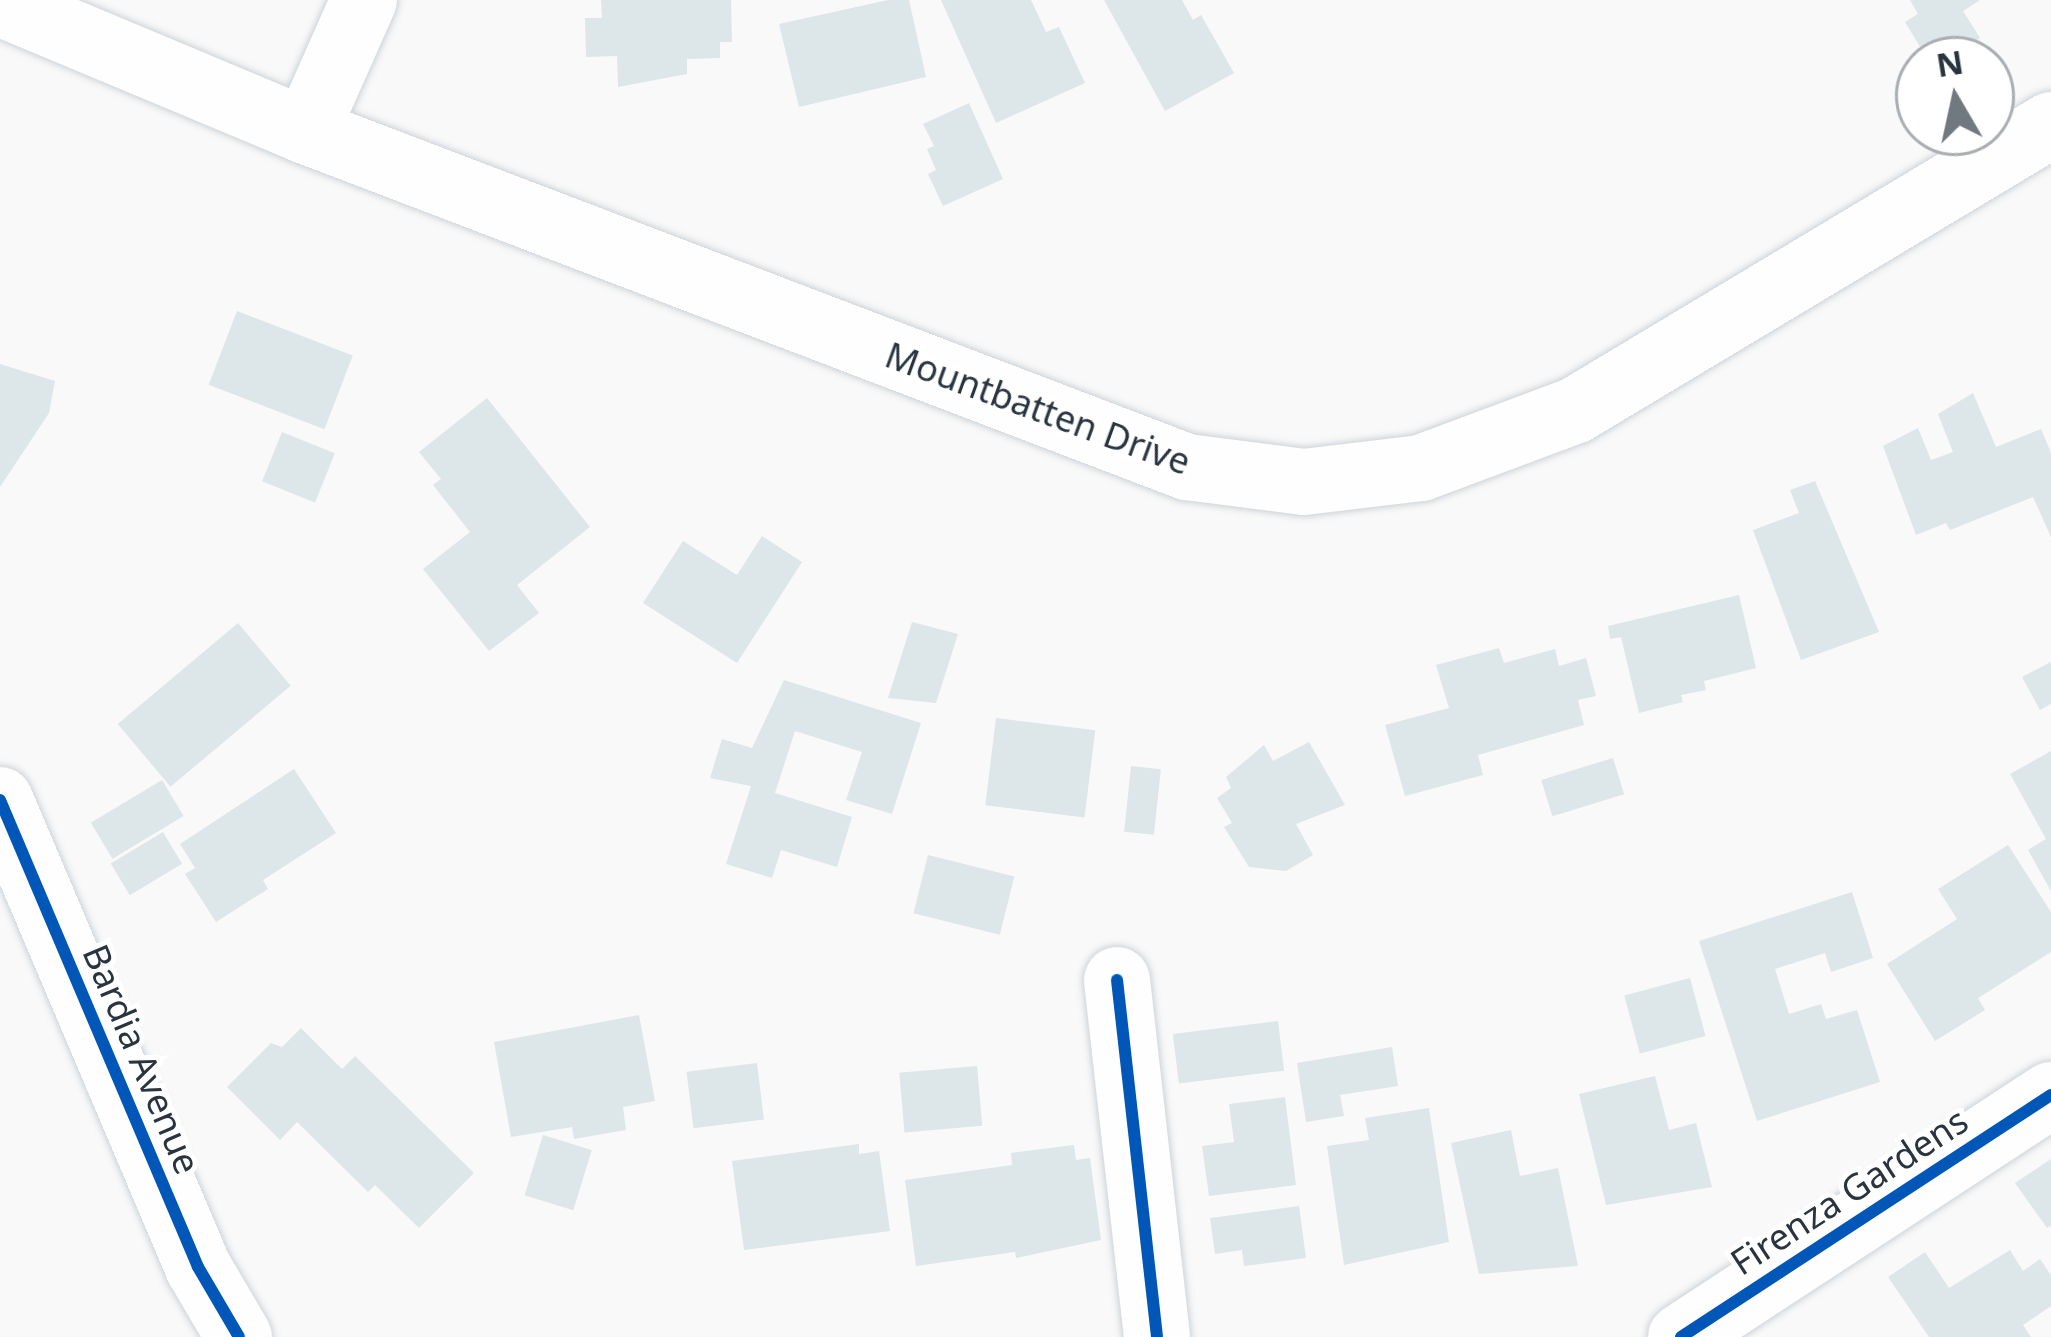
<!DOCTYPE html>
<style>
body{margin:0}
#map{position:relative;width:2051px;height:1337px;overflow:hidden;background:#f9f9f9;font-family:"Noto Sans",sans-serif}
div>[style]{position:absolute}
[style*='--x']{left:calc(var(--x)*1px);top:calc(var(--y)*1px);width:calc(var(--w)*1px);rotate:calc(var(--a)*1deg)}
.building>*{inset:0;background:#dde6e9;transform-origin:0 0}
.roads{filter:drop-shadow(0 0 3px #ced4d9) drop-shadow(0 0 3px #ced4d9)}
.minor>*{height:66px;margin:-33px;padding:0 33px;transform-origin:33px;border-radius:33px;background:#fefefe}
.major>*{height:66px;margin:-33px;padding:0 33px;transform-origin:33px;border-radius:33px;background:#fefefe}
.cycleway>*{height:12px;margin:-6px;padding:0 6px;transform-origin:6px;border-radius:6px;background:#0057b8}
span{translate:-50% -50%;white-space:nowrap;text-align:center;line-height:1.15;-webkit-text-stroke:10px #fff;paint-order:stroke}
.street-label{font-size:36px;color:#28343f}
.north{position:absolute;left:1895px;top:36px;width:120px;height:120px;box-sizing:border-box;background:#fff;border:3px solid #a9aeb2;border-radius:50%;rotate:351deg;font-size:33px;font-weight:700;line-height:48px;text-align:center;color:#28343f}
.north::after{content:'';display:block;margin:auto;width:42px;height:54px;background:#717980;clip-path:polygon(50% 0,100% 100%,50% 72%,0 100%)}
</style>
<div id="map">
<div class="building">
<div style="clip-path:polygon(601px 0,731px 0,732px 42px,720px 42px,720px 58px,687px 59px,687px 74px,618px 87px,617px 56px,586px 57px,585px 18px,602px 18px)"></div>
<div style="clip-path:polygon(888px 0,909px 0,926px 77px,799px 107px,779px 24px)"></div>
<div style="clip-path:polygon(941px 0,1031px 0,1046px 32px,1059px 27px,1085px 83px,996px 123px)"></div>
<div style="clip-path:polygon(1104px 0,1182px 0,1193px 20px,1201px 15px,1234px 73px,1165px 111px)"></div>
<div style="clip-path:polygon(1910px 0,1980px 0,1963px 11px,1980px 38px,1945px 60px,1928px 60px,1905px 22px,1918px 14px)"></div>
<div style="clip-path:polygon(969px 103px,1003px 179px,943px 206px,928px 174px,936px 170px,927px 149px,934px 146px,923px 124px)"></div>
<div style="left:237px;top:311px;width:124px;height:79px;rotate:21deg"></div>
<div style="clip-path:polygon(0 364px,55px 381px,49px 413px,0 487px)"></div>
<div style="clip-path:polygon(1973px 393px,1996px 447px,2041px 429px,2051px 453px,2051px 537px,2033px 497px,1950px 530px,1946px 523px,1916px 535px,1883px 446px,1918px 428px,1931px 460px,1953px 452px,1938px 414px)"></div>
<div style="clip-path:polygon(487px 398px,590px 527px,517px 585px,539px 613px,489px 651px,423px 569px,470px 532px,433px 485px,441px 479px,419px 452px)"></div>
<div style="left:282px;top:432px;width:57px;height:53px;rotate:22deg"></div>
<div style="clip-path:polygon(1815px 481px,1879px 632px,1801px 660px,1753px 530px,1799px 513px,1790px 490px)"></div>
<div style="clip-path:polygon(762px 536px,802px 562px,737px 663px,643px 603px,683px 541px,737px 575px)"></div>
<div style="clip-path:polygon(1739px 595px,1756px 668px,1704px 681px,1706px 690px,1681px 695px,1683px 702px,1639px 713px,1621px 637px,1610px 639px,1608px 626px)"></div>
<div style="clip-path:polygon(912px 622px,958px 634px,936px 703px,888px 698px)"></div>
<div style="left:238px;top:623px;width:82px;height:157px;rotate:50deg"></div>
<div style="clip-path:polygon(1499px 648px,1504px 663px,1555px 649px,1559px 666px,1586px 658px,1596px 696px,1578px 700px,1584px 725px,1478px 755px,1483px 775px,1405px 796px,1385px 725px,1449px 708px,1436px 665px)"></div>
<div style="clip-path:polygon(2051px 662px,2051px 704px,2040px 710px,2022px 677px)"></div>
<div style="clip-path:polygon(784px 680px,921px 723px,892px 814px,846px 800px,862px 752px,795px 731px,775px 793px,852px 817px,837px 867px,781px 850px,772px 878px,726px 864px,751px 786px,710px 778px,722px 739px,752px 748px)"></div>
<div style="left:996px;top:718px;width:100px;height:88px;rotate:7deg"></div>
<div style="clip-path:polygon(1309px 742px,1345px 805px,1296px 824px,1313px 855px,1286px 871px,1249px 867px,1224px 827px,1232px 823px,1217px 798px,1231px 788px,1226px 777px,1264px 745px,1273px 761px)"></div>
<div style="clip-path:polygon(2051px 751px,2051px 891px,2028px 850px,2046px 839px,2010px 774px)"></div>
<div style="left:1613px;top:758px;width:38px;height:75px;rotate:73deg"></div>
<div style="left:1131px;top:766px;width:30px;height:66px;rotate:6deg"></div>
<div style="clip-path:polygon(294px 769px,336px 833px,263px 880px,268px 889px,216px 922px,185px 874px,195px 868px,180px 844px)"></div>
<div style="left:162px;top:780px;width:42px;height:83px;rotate:59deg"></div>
<div style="left:163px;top:832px;width:37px;height:61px;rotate:59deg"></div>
<div style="clip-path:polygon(2008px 845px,2051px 912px,2051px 952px,1978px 998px,1985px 1010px,1935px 1041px,1887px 964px,1957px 919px,1938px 889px)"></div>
<div style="left:928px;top:855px;width:89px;height:60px;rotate:14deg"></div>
<div style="clip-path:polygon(1852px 892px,1873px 958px,1831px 972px,1825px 953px,1775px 969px,1789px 1014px,1821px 1004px,1826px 1019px,1857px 1010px,1880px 1082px,1757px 1121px,1699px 941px)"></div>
<div style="left:1690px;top:978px;width:60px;height:68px;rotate:75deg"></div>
<div style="clip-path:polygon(639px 1015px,655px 1101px,623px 1107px,626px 1130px,574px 1139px,572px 1127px,511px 1137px,494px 1042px)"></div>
<div style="left:1278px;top:1021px;width:50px;height:106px;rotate:83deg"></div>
<div style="clip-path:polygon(301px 1028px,342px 1069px,355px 1056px,474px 1173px,419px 1228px,375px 1185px,368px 1192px,297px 1122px,280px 1140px,227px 1087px,271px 1043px,282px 1047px)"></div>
<div style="clip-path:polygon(1392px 1047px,1398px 1086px,1340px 1095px,1344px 1116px,1306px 1122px,1297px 1063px)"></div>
<div style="left:757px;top:1063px;width:57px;height:71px;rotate:83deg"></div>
<div style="left:977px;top:1066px;width:60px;height:78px;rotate:85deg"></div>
<div style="clip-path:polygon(1655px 1076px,1669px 1130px,1696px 1123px,1712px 1187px,1606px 1205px,1579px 1094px)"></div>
<div style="clip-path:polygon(1285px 1097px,1296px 1185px,1209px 1196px,1202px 1146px,1234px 1142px,1229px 1104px)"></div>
<div style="clip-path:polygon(1429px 1108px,1449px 1242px,1344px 1265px,1327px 1146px,1369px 1140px,1365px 1118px)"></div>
<div style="clip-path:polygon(1511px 1130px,1520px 1176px,1558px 1168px,1578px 1266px,1479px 1274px,1451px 1143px)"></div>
<div style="left:543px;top:1135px;width:51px;height:63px;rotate:17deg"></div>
<div style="clip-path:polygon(859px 1144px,859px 1154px,879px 1151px,890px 1231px,744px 1250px,732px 1161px)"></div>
<div style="clip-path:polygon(1074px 1145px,1076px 1160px,1090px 1158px,1101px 1240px,1016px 1258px,1015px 1252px,916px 1266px,905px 1180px,1012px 1165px,1011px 1153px)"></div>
<div style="clip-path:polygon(2051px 1159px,2051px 1226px,2047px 1228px,2015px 1183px)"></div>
<div style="clip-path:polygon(1299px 1206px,1306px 1258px,1244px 1266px,1242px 1250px,1215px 1254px,1210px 1218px)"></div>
<div style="clip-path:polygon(2010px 1250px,2023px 1271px,2040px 1259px,2051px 1275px,2051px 1306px,2023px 1325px,2031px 1337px,1929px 1337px,1888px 1277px,1925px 1252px,1949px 1288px)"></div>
</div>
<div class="roads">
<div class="minor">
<div style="--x:306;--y:131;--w:143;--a:-66.1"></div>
<div style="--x:0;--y:800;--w:507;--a:67.02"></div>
<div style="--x:198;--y:1267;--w:81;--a:59.6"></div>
<div style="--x:1117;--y:980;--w:359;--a:83.6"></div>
<div style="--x:1681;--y:1337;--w:442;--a:-33.2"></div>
</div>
<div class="major">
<div style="--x:0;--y:3;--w:332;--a:22.7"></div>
<div style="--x:306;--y:131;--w:943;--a:20.88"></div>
<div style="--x:1187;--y:467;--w:118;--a:7.3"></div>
<div style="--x:1304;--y:482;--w:118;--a:-6.8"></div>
<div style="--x:1421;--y:468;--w:165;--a:-20.5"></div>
<div style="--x:1576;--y:410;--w:554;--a:-30.96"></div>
</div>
</div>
<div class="cycleway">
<div style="--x:0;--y:800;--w:507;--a:67.02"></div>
<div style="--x:198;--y:1267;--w:81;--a:59.6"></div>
<div style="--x:1117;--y:980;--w:359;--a:83.6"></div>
<div style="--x:1681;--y:1337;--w:442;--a:-33.2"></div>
</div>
<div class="street-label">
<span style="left:1038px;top:408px;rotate:20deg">Mountbatten Drive</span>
<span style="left:142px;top:1059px;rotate:67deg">Bardia Avenue</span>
<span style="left:1849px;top:1191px;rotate:-33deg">Firenza Gardens</span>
</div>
<div class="north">N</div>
</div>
